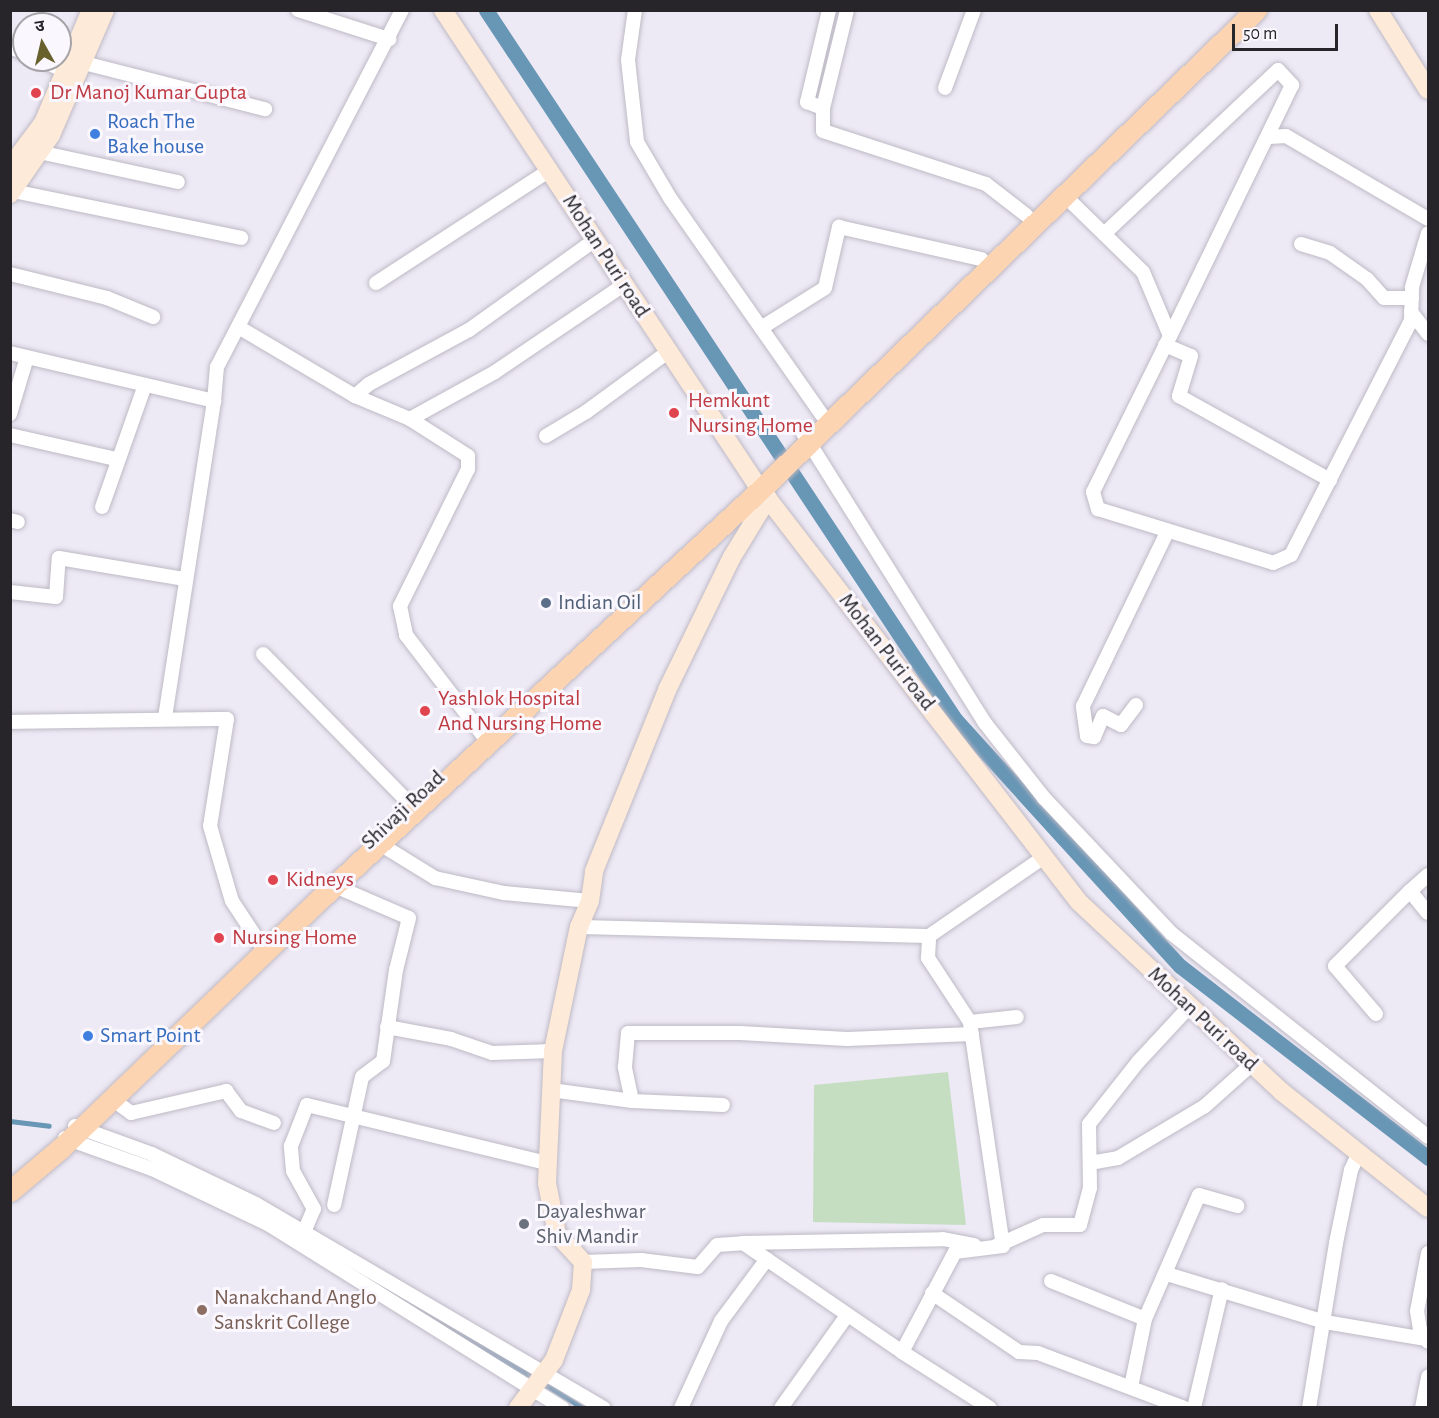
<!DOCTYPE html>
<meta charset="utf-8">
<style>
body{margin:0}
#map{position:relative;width:1439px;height:1418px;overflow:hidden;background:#ede9f5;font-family:"Alegreya Sans","Noto Sans Devanagari",sans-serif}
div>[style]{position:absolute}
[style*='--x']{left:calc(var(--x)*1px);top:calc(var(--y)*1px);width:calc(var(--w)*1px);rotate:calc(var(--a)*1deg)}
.green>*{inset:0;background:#c5dec2}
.stream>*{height:4.5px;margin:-2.25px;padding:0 2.25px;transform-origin:2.25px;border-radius:2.25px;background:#6896b5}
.canal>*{height:15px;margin:-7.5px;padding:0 7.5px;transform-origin:7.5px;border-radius:7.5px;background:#6896b5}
.roads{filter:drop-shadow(0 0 2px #bebac5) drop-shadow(0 0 2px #bebac5)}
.street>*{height:14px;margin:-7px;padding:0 7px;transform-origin:7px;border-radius:7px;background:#fff}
.secondary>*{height:18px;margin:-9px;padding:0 9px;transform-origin:9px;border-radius:9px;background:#feead8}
.primary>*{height:21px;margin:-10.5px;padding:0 10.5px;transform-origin:10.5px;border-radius:10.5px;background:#fcd4b1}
.dots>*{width:16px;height:16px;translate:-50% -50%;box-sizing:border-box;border:3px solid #faf7fe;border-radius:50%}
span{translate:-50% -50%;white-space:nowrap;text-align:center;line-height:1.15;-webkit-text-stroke:6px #faf7fe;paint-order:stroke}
.health-label{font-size:22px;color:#be3a42}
.left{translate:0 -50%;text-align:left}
.shop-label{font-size:22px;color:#366cbe}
.street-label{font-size:22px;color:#272529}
.service-label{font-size:22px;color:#4e5e75}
.worship-label{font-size:22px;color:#5b616d}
.education-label{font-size:22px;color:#785e54}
.frame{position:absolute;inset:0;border:12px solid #272529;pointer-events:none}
.north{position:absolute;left:12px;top:12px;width:60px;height:60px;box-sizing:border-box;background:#faf7fe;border:2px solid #a6a3a9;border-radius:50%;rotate:352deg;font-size:16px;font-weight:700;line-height:24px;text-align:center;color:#272529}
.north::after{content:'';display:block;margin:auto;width:21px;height:27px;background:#68612d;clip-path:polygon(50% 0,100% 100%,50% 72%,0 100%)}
.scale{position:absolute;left:1232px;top:24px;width:106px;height:27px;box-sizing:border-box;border:3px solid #272529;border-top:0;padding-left:8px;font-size:18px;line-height:21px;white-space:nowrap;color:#272529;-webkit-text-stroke:4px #faf7fe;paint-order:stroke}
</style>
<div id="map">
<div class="green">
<div style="clip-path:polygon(948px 1072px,966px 1225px,813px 1222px,814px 1085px)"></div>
</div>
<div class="stream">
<div style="--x:10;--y:1121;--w:39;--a:7"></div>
<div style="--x:415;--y:1309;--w:138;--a:29.9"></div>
<div style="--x:543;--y:1383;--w:47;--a:32"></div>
</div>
<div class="canal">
<div style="--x:486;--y:10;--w:850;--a:56.52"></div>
<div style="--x:955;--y:719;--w:334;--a:47.7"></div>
<div style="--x:1180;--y:966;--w:314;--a:37.7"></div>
</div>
<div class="roads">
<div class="street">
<div style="--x:298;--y:10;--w:96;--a:17.7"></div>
<div style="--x:635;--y:10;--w:50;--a:98"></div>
<div style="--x:628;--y:60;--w:82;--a:83.7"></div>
<div style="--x:637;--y:142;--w:65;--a:59.5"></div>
<div style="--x:670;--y:198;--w:265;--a:55"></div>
<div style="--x:829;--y:10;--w:95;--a:103.4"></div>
<div style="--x:807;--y:102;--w:17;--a:21"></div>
<div style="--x:823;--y:108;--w:101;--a:-76.2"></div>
<div style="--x:10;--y:47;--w:15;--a:23"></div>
<div style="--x:41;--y:60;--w:26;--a:25"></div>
<div style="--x:84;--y:63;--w:187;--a:14.3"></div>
<div style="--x:945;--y:88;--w:83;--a:-69.6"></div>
<div style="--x:823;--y:108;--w:23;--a:90"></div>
<div style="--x:823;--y:131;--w:171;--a:18"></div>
<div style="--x:986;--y:184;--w:51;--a:37.8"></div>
<div style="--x:1269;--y:137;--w:17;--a:-3"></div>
<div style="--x:1286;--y:136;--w:164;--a:30.3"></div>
<div style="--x:39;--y:152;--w:142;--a:12.2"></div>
<div style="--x:13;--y:191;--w:233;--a:11.6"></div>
<div style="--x:1064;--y:195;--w:110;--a:44.3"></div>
<div style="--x:1143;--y:272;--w:69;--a:67.1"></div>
<div style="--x:1170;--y:336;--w:174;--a:116.3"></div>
<div style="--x:1093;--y:492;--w:18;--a:74"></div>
<div style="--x:1098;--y:509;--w:183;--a:17.1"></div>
<div style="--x:1273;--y:563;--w:20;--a:-24"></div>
<div style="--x:1291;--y:555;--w:264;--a:-62.9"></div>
<div style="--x:1411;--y:320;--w:33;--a:-88"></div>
<div style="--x:1412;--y:287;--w:56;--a:-73.5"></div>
<div style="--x:1104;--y:234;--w:239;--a:-43.3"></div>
<div style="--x:1278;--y:70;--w:21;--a:47"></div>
<div style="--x:1292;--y:85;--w:279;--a:115.9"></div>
<div style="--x:1301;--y:244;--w:30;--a:17"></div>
<div style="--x:1330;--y:253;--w:45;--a:35.1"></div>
<div style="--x:1367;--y:279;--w:25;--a:48"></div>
<div style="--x:1384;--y:298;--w:28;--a:0"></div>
<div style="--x:10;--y:274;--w:100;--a:13.9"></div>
<div style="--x:107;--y:298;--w:50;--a:22.4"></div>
<div style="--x:376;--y:283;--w:207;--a:-33"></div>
<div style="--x:1411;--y:312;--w:28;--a:52"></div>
<div style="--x:240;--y:328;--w:134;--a:30.6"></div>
<div style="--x:355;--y:396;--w:60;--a:22.7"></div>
<div style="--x:410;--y:419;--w:97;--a:-28.9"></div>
<div style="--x:495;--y:372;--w:157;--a:-34.1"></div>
<div style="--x:761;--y:328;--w:75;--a:-32"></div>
<div style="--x:825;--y:288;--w:63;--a:-77.1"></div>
<div style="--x:839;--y:227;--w:146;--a:12.7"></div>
<div style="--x:1165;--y:345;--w:28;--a:23"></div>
<div style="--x:1191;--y:356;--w:42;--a:106.7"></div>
<div style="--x:1179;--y:396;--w:173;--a:29.1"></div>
<div style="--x:10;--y:353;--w:210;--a:13.2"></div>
<div style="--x:214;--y:401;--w:320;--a:98.8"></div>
<div style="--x:355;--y:396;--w:18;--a:-41"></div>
<div style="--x:369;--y:384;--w:114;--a:-28.4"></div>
<div style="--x:469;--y:330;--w:156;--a:-35.6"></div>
<div style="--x:214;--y:401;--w:34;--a:-85"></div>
<div style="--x:217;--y:367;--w:402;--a:-62.6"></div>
<div style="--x:10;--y:414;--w:59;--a:-73.4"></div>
<div style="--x:410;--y:419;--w:69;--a:32.5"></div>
<div style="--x:468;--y:456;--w:13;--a:90"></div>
<div style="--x:468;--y:469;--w:153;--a:116.4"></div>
<div style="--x:400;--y:606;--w:30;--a:78"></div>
<div style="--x:406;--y:635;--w:136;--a:52.5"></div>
<div style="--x:803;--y:433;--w:342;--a:57.9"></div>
<div style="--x:985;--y:723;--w:95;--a:51.8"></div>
<div style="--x:1044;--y:798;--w:185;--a:46.7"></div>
<div style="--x:1171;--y:933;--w:328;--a:38.4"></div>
<div style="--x:10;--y:435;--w:109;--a:12.8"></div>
<div style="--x:546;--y:436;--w:47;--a:-31"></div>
<div style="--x:586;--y:412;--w:103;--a:-36.3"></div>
<div style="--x:102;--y:507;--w:129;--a:-70.6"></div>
<div style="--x:10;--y:520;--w:8;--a:14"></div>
<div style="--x:10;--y:592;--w:46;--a:6.2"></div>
<div style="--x:56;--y:597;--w:39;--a:-86"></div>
<div style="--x:59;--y:558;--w:128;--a:9.5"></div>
<div style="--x:263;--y:654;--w:219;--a:45.6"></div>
<div style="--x:1136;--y:705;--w:25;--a:127"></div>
<div style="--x:1121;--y:725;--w:20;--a:-153"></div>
<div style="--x:1103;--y:716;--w:23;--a:113"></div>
<div style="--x:1094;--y:737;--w:7;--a:-172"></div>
<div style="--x:1087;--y:736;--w:30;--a:-98"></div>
<div style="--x:1083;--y:706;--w:195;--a:-64.2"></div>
<div style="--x:10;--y:722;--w:217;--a:-0.8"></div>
<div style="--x:227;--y:719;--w:108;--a:99"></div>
<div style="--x:210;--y:826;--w:78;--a:73.7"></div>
<div style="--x:232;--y:901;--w:60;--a:56.6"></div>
<div style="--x:380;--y:844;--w:65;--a:31.7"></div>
<div style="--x:435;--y:878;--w:71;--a:12.3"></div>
<div style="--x:504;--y:893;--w:86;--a:5.3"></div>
<div style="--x:1428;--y:875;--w:24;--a:138"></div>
<div style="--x:1410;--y:891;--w:28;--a:51"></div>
<div style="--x:328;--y:883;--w:88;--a:23.4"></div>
<div style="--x:409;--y:918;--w:54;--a:104"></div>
<div style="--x:396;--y:970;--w:92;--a:98.1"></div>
<div style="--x:383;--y:1061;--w:26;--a:143"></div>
<div style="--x:362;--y:1077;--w:131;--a:102.3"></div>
<div style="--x:579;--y:927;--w:350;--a:1.5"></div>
<div style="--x:929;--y:936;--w:140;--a:-34.5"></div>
<div style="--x:1376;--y:1014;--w:63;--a:-130.5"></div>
<div style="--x:1335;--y:966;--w:106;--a:-45"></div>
<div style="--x:970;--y:1022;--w:47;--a:-6.1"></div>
<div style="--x:387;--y:1027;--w:65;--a:10.6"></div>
<div style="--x:451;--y:1039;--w:43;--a:18.9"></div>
<div style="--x:492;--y:1053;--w:61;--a:-1.9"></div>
<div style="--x:551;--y:1090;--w:82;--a:7.7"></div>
<div style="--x:632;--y:1101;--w:35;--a:-102"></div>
<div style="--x:625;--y:1067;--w:34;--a:-85"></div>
<div style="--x:628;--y:1033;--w:112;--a:0"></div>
<div style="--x:740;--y:1033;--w:107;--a:3.2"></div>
<div style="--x:847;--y:1039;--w:125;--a:-2.3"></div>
<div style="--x:112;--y:1099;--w:24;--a:36"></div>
<div style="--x:131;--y:1113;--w:98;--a:-13"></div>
<div style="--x:226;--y:1091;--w:25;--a:53"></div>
<div style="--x:241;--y:1111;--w:35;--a:20"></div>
<div style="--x:632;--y:1101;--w:91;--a:2.5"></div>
<div style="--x:75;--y:1126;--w:82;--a:20"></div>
<div style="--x:152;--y:1154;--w:115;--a:25.7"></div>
<div style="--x:256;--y:1204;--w:403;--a:30.4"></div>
<div style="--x:65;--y:1138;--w:92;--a:19.6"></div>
<div style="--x:152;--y:1169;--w:128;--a:25.4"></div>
<div style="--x:268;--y:1224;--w:347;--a:32"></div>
<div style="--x:1090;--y:1163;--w:28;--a:-10"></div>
<div style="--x:1118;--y:1158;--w:101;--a:-30.9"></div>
<div style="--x:1205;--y:1106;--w:63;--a:-41.8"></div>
<div style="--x:304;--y:1232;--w:25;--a:-67"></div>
<div style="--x:314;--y:1209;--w:43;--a:-118.9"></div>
<div style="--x:293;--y:1171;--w:25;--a:-95"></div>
<div style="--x:291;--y:1146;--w:44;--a:-68.7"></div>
<div style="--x:307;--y:1105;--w:247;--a:13.6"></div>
<div style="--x:743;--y:1243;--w:200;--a:-1.1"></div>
<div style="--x:943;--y:1239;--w:32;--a:11"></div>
<div style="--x:996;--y:1246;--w:51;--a:-24.1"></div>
<div style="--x:1043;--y:1225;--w:37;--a:0"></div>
<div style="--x:1080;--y:1225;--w:38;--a:-75"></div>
<div style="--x:1090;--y:1188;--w:64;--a:-90.9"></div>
<div style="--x:1089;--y:1124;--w:79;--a:-51.7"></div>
<div style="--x:1138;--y:1062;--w:76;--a:-47.1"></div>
<div style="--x:1428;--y:1253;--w:59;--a:100.7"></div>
<div style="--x:1417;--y:1311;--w:19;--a:81"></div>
<div style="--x:1420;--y:1330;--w:14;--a:56"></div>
<div style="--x:583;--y:1262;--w:58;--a:-2"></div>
<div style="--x:641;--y:1260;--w:57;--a:7"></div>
<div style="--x:698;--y:1267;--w:29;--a:-49"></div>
<div style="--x:717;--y:1245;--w:26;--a:-4"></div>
<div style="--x:743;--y:1243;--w:193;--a:34.4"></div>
<div style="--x:902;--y:1352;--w:113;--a:-62.1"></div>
<div style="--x:955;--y:1252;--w:48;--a:-7.1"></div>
<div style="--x:1003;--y:1246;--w:226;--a:-98.4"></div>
<div style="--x:970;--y:1022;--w:77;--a:-123.3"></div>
<div style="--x:928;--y:958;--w:22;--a:-87"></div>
<div style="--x:1167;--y:1274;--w:165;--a:16.9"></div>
<div style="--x:1325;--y:1322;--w:101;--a:9.6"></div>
<div style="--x:1051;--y:1281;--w:101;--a:22"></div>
<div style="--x:932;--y:1293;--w:105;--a:34.1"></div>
<div style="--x:1019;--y:1352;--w:19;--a:3"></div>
<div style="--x:1038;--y:1353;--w:156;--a:20.6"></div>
<div style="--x:902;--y:1352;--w:104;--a:32.5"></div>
<div style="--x:1131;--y:1387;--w:69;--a:-78.4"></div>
<div style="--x:1145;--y:1319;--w:135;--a:-66.5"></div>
<div style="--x:1199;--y:1195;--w:40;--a:16"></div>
<div style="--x:681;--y:1408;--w:96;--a:-65.3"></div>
<div style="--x:721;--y:1321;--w:77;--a:-53.4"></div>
<div style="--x:781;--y:1408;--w:112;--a:-54.5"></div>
<div style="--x:1194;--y:1408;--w:122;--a:-76.8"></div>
<div style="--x:1309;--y:1408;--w:167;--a:-80.7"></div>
<div style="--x:1336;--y:1243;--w:75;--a:-78.4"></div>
<div style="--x:1351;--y:1170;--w:19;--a:-65"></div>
<div style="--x:1422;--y:1408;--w:32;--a:-79"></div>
</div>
<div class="secondary">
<div style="--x:443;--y:10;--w:566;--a:56.53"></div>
<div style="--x:755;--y:482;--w:530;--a:52.35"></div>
<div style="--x:1079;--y:902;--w:278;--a:43.1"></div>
<div style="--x:1282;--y:1092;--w:186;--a:38.5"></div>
<div style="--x:1378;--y:10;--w:94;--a:58"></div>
<div style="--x:10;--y:167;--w:55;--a:-53.1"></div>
<div style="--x:43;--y:123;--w:123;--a:-67"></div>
<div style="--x:10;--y:194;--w:72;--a:-55.2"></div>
<div style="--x:51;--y:135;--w:136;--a:-66.6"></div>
<div style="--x:518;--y:1408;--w:60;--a:-53.1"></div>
<div style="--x:554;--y:1360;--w:75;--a:-68.9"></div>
<div style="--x:581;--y:1290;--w:28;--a:-86"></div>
<div style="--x:583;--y:1262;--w:38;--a:-133"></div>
<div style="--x:557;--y:1234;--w:52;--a:-101.1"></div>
<div style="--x:547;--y:1183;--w:132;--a:-87.4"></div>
<div style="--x:553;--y:1051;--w:127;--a:-78.2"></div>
<div style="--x:579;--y:927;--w:28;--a:-67"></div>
<div style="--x:590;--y:901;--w:30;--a:-82"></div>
<div style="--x:594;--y:871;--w:195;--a:-68"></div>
<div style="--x:667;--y:690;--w:148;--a:-64"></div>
<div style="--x:732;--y:557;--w:69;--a:-58.6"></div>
</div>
<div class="primary">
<div style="--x:10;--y:1191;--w:68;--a:-40.2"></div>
<div style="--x:62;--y:1147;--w:361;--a:-43.9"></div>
<div style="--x:322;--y:897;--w:599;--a:-42.9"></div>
<div style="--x:761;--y:489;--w:689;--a:-44.06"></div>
</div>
</div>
<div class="dots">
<div style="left:36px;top:93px;background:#e0444e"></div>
<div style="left:95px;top:134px;background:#3f7fe0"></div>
<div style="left:674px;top:413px;background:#e0444e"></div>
<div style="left:546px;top:603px;background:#5c6f8a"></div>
<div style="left:425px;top:711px;background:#e0444e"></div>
<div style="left:273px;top:880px;background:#e0444e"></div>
<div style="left:219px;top:938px;background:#e0444e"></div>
<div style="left:88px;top:1036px;background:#3f7fe0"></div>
<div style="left:524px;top:1224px;background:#6b7280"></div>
<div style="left:202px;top:1310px;background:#8d6e63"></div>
</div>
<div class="health-label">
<span class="left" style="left:50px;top:93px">Dr Manoj Kumar Gupta</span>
<span class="left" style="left:688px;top:413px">Hemkunt<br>Nursing Home</span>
<span class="left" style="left:438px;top:711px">Yashlok Hospital<br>And Nursing Home</span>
<span class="left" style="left:286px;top:880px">Kidneys</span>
<span class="left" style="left:232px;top:938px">Nursing Home</span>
</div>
<div class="shop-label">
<span class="left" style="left:107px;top:134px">Roach The<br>Bake house</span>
<span class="left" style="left:100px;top:1036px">Smart Point</span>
</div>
<div class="street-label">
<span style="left:606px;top:256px;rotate:57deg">Mohan Puri road</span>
<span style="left:887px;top:652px;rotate:52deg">Mohan Puri road</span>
<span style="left:403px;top:810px;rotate:-43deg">Shivaji Road</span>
<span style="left:1203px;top:1019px;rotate:43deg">Mohan Puri road</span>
</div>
<div class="service-label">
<span class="left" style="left:558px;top:603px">Indian Oil</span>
</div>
<div class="worship-label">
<span class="left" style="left:536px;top:1224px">Dayaleshwar<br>Shiv Mandir</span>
</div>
<div class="education-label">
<span class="left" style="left:214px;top:1310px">Nanakchand Anglo<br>Sanskrit College</span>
</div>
<div class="frame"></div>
<div class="north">उ</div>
<div class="scale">50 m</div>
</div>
